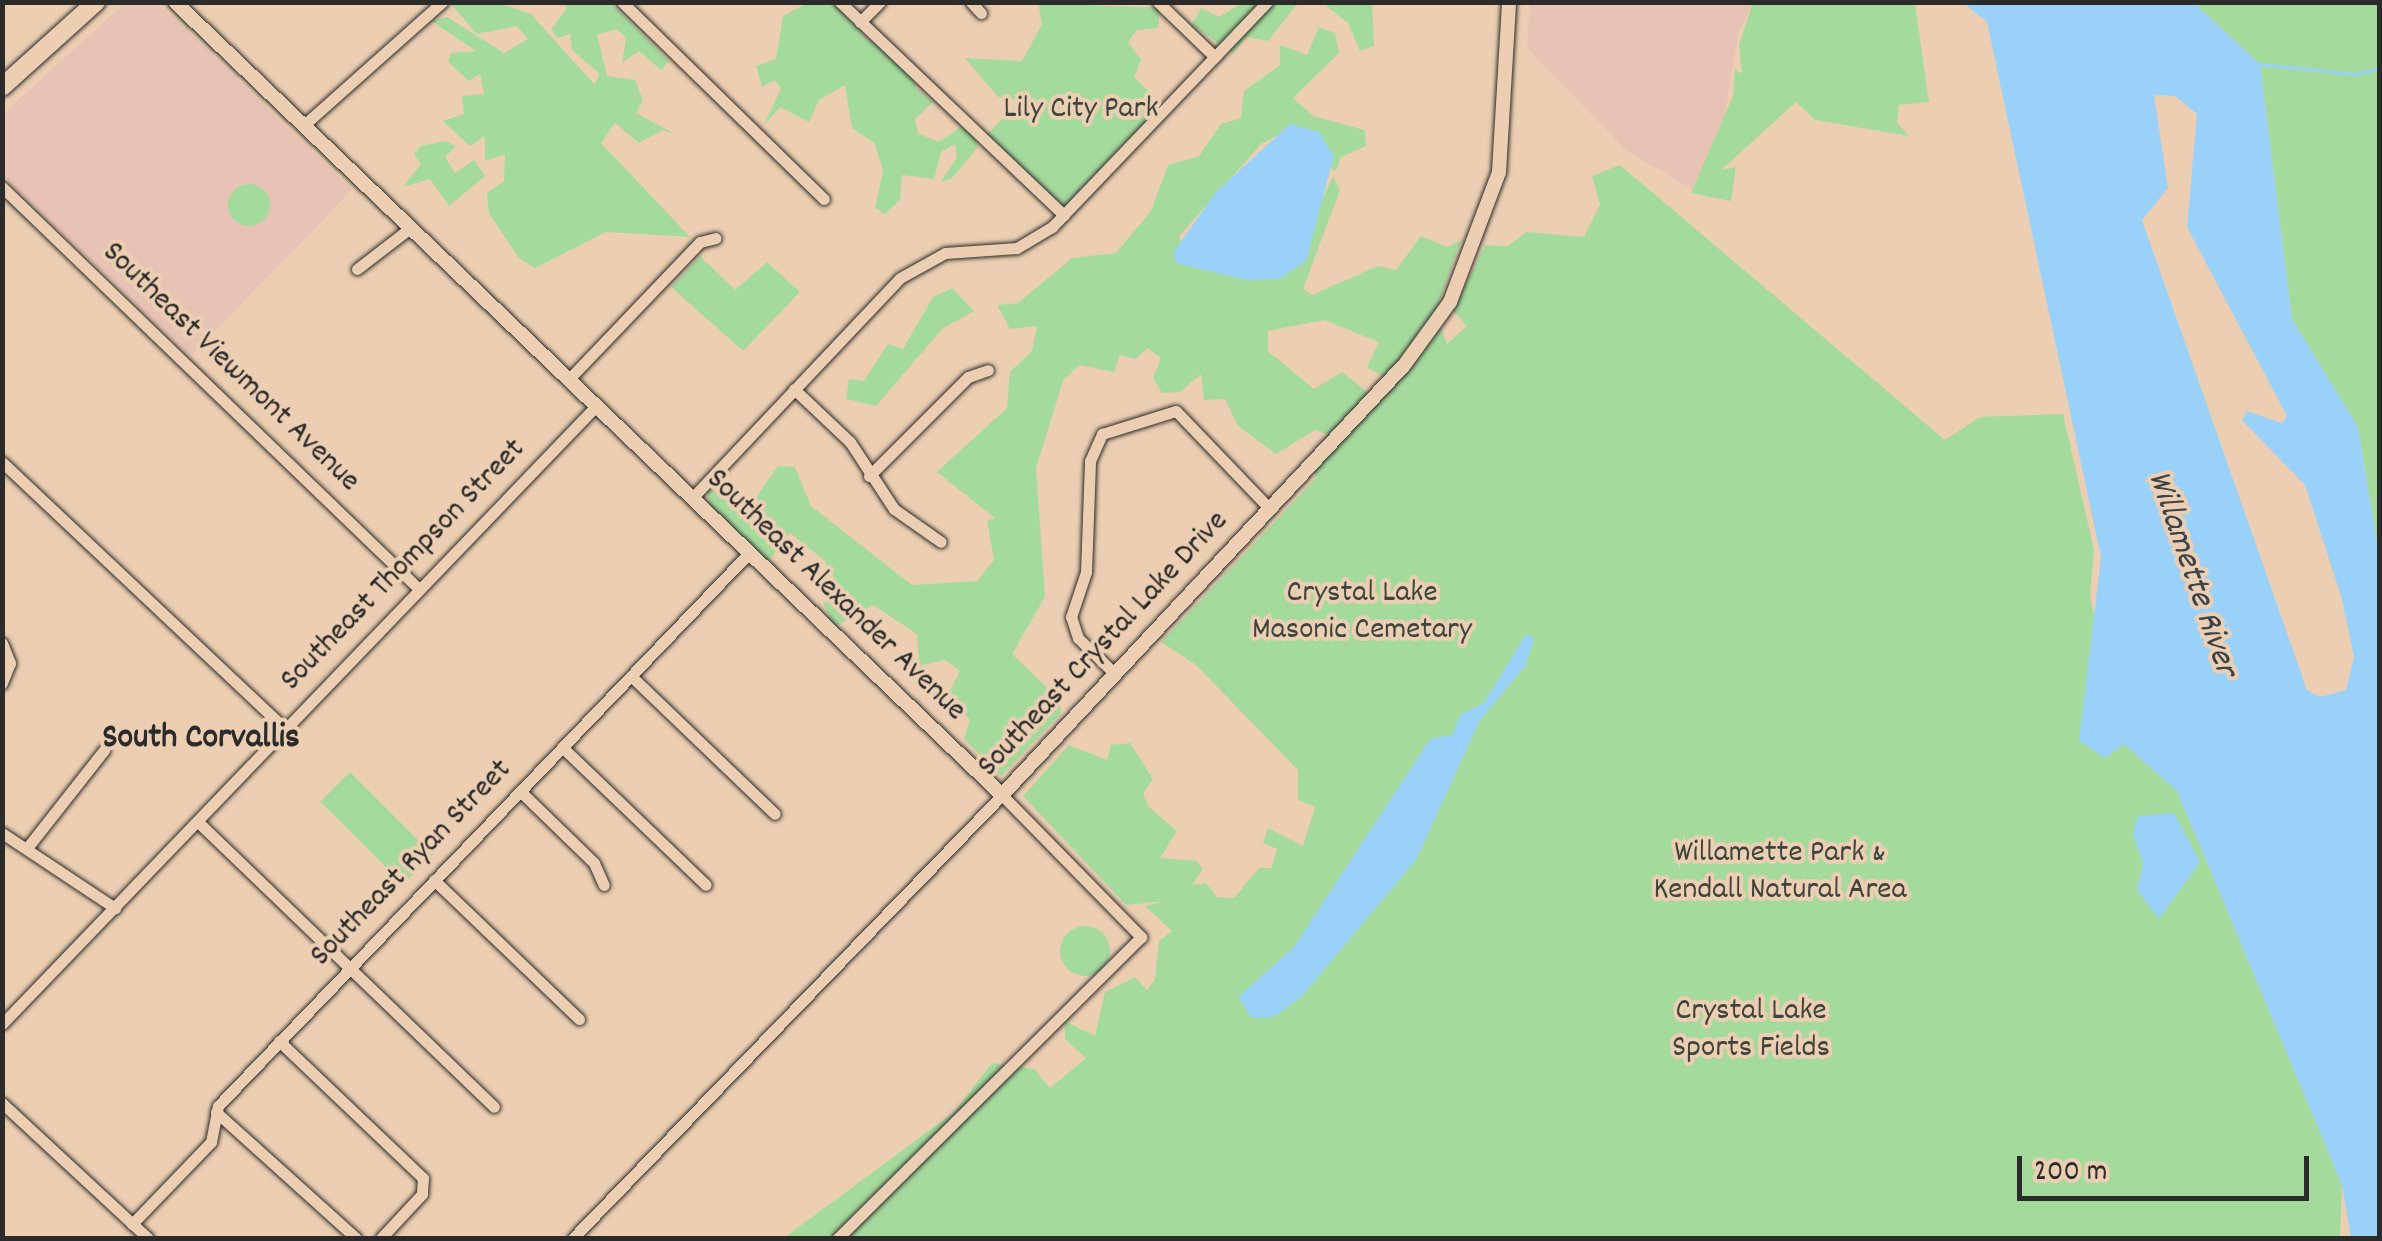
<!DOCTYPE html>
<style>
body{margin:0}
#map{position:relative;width:2382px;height:1241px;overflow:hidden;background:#eccfb2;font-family:Dekko,sans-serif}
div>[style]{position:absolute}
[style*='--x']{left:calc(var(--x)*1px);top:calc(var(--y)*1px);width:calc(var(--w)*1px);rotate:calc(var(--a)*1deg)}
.built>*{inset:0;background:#e7c3b6}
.green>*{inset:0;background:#a5da9d;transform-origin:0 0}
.round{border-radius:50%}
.water>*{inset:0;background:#9ad1f9}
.stream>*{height:2.5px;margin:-1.25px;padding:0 1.25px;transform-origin:1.25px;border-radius:1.25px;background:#9ad1f9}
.roads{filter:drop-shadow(0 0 2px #2b2b2b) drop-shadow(0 0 2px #2b2b2b)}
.minor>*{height:11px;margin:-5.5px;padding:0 5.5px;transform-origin:5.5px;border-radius:5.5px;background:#eccfb2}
.tertiary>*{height:14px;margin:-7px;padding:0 7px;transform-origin:7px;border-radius:7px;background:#eccfb2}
.trunk>*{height:18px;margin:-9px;padding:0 9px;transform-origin:9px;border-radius:9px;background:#eccfb2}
span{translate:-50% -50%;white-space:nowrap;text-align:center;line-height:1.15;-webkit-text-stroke:8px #eccfb2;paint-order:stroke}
.park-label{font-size:32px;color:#3d453c}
.street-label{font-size:32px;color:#2b2b2b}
.water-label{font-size:35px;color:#3c444a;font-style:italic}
.neighbourhood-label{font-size:35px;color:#2b2b2b;font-weight:700}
.frame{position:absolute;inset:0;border:5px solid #2b2b2b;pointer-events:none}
.scale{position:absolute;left:2017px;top:1156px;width:292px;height:45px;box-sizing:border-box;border:5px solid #2b2b2b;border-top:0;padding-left:12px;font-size:30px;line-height:35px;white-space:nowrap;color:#2b2b2b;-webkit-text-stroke:8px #eccfb2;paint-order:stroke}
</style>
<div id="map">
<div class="built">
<div style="clip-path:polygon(157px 2px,352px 190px,191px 356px,3px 176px,3px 114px,125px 3px)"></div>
<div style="clip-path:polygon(1530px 3px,1753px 3px,1738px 34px,1721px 139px,1695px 191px,1626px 150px,1527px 48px)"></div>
</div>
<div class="green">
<div style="clip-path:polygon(1753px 2px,1915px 3px,1929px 102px,1899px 105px,1897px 123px,1909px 136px,1815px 120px,1796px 102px,1721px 170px,1736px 167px,1731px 201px,1691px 193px,1733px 96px,1735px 69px,1742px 74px,1739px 45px)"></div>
<div style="clip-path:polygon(450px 3px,498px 3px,531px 14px,594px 84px,600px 74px,572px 50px,570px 34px,558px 38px,551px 30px,567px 8px,560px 3px,611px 3px,669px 61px,661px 70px,639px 51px,622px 63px,626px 38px,617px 29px,597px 35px,607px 76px,635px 80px,643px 100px,636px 113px,675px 134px,663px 130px,639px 143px,615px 123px,601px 143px,690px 237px,606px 232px,535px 268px,519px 258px,489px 213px,487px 193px,504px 181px,505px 154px,485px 161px,485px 136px,470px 146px,443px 121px,464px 114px,462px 96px,484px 94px,480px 74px,469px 81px,448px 62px,451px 53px,476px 51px,431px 21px,447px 17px,504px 53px,528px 39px,517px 26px,477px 34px)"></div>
<div style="clip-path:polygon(807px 3px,835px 3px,866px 38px,913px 67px,916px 88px,933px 102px,915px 119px,918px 133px,938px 142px,961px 127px,974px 136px,978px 147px,951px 179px,941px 181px,957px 158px,955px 144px,941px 152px,934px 179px,902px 175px,900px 200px,885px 214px,875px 208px,883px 171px,875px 144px,852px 128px,845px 85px,819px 100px,809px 122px,780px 107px,764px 125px,781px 88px,775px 80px,762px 87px,756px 66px,776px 59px,783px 16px)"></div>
<div style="clip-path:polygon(1038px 3px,1160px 8px,1158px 28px,1137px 30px,1128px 42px,1141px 60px,1134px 77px,1166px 108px,1064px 215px,983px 139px,1020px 100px,998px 97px,965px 58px,1022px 61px,1042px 24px)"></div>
<div style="clip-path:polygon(1242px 3px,1252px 4px,1298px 3px,1268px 41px,1247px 37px,1233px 53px,1192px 25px,1201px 8px,1219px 17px)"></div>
<div style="clip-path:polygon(1323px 3px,1372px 3px,1374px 46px,1360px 51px,1348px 23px)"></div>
<div style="clip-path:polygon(2194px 3px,2379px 3px,2379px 555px,2358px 427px,2292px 319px,2260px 64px)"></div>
<div style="clip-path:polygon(evenodd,1319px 27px,1335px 33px,1339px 53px,1293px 98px,1313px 116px,1365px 130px,1366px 146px,1341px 157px,1336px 171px,1276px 136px,1261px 144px,1179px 236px,1182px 247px,1314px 219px,1333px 176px,1340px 190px,1303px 289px,1312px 295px,1378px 266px,1396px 270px,1421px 236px,1447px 247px,1461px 240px,1435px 314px,1447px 344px,1467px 326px,1453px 311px,1485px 245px,1508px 246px,1526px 232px,1584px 237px,1600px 205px,1592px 176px,1620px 165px,1945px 440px,1980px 417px,2063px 414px,2094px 550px,2090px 595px,2118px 734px,2177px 791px,2342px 1185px,2340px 1238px,784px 1238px,954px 1112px,992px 1063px,1034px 1069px,1050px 1088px,1086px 1058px,1065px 1039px,1065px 1021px,1095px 1036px,1105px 992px,1135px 977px,1147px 990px,1155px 979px,1159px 941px,1172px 931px,1145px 906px,1165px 901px,1126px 905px,1023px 796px,1069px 745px,1107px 760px,1111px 745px,1130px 743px,1153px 779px,1143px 794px,1148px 806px,1177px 831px,1160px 858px,1196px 861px,1203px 869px,1192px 885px,1206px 883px,1217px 897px,1234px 898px,1259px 868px,1271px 868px,1277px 849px,1263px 843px,1268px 828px,1303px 846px,1315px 807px,1298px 800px,1298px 770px,1195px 664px,1161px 642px,1317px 477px,1308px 464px,1329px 435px,1315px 430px,1276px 454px,1238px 426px,1225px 399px,1204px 400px,1201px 374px,1180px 392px,1162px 393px,1153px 378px,1161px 358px,1148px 348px,1135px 359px,1120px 355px,1114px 372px,1079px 365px,1063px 381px,1036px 468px,1045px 597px,1012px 654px,1060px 700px,1061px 714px,1001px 776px,964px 739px,970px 720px,948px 695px,960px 671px,945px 660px,919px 666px,917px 634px,873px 605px,834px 627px,823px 603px,845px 596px,824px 560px,790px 533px,767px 563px,710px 509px,707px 488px,748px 509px,778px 466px,795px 467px,811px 506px,912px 585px,977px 581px,994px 560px,987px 521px,995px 518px,937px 472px,1007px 408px,1010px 372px,1032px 351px,1037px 326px,1010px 329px,997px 305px,1018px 303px,1072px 258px,1116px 253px,1151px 211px,1168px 165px,1199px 156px,1221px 124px,1241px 118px,1244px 91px,1280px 65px,1280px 45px,1307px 55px,1319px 27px,1324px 320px,1379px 342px,1367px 367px,1387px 379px,1370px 394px,1342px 372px,1314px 389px,1268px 351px,1268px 331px,1324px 320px)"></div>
<div style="clip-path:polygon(446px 141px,456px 146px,445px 157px,455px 173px,474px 160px,485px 176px,449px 206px,430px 179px,403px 187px,421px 164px,414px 154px,421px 146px)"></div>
<div class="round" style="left:228px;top:184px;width:42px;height:42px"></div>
<div style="clip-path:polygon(700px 256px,735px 290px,767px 262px,800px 292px,743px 351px,671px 287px)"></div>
<div style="clip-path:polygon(952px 288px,974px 311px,942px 329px,876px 406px,846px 399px,849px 379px,864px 381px,888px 344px,903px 349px,933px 297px)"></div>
<div style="left:350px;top:772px;width:117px;height:42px;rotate:45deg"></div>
<div class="round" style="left:1060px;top:926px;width:50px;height:50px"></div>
</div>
<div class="water">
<div style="clip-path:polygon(evenodd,1963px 3px,2194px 3px,2260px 64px,2292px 319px,2358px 427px,2379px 555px,2379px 1238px,2351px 1238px,2342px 1185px,2177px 791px,2124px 744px,2105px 758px,2079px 741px,2101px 557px,1987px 22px,1963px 3px,2154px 95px,2175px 96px,2197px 114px,2187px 227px,2287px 416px,2282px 423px,2247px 411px,2242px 420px,2305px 485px,2342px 599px,2354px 657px,2346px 690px,2320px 697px,2307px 690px,2142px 220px,2168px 188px,2154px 95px)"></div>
<div style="clip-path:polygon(1290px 124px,1319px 132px,1334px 156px,1306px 261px,1279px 279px,1246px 280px,1176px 263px,1173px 253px,1216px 192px)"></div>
<div style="clip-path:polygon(1526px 634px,1534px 638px,1526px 665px,1480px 720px,1416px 860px,1302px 996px,1274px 1017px,1252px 1018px,1238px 997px,1294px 947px,1430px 739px,1452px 735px,1461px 714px,1484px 703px)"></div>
<div style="clip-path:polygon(2174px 813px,2200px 862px,2159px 919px,2137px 890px,2143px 863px,2133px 834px,2138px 816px)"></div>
</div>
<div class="stream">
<div style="--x:2260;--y:64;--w:96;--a:6"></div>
<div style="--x:2355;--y:74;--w:26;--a:-13"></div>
</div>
<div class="roads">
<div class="minor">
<div style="--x:622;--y:2;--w:282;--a:44.3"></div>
<div style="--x:840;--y:2;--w:309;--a:43.6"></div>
<div style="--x:971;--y:2;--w:15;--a:48"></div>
<div style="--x:1158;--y:2;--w:79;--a:44"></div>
<div style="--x:860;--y:22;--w:28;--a:-45"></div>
<div style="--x:304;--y:125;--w:185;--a:-41.7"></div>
<div style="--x:2;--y:187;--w:579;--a:43.95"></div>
<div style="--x:357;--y:269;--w:66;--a:-37.6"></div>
<div style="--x:569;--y:379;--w:190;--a:-46.3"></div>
<div style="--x:700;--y:242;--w:16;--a:-14"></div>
<div style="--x:794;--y:389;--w:77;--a:43.4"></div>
<div style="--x:850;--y:442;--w:80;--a:56.7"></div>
<div style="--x:894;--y:509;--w:57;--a:35.1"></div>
<div style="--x:2;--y:462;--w:389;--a:43.3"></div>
<div style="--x:869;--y:476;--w:140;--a:-45"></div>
<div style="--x:968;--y:377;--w:21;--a:-19"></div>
<div style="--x:693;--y:497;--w:301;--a:-46.6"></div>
<div style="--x:900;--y:278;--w:51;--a:-29.1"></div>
<div style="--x:945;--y:253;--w:72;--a:-4"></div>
<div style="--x:1017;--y:248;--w:41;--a:-31"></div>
<div style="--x:1052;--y:227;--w:311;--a:-46.3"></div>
<div style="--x:2;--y:643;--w:22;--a:68"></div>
<div style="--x:10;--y:663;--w:22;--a:112"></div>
<div style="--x:1114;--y:673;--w:50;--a:-135.8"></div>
<div style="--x:1078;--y:638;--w:22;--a:-108"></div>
<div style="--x:1071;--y:617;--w:47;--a:-71.6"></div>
<div style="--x:1086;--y:572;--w:111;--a:-87.9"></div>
<div style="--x:1090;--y:461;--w:30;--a:-66"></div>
<div style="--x:1102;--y:434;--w:77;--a:-17.3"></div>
<div style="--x:1176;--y:411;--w:134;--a:46.2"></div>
<div style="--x:631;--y:676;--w:199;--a:43.8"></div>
<div style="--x:562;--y:747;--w:199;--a:43.8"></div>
<div style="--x:520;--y:791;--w:103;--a:44.2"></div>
<div style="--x:594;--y:863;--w:24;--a:66"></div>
<div style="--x:197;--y:821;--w:412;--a:43.9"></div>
<div style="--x:2;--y:833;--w:136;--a:33.6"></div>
<div style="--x:27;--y:848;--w:125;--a:-51.8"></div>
<div style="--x:434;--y:880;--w:201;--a:43.8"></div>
<div style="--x:2;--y:1024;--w:857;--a:-46.13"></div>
<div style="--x:279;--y:1041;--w:199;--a:43.6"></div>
<div style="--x:423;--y:1178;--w:16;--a:94"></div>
<div style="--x:422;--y:1194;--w:60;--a:133"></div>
<div style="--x:2;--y:1103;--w:199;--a:42.8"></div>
<div style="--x:216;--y:1112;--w:188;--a:42"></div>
<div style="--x:132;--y:1224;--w:114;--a:-46.1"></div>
<div style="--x:211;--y:1142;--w:37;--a:-79"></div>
<div style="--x:218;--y:1106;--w:768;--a:-46.16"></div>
<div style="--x:573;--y:1238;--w:617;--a:-45.92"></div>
<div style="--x:1002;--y:795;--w:199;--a:45.6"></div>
<div style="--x:1141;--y:937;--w:427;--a:135.2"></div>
</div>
<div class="tertiary">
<div style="--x:175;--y:2;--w:1146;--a:43.8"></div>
<div style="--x:1002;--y:795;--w:590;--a:-46.92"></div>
<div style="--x:1405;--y:364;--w:77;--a:-54"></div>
<div style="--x:1450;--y:302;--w:139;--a:-69.3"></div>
<div style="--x:1499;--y:172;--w:170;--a:-86.6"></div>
</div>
<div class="trunk">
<div style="--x:2;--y:87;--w:127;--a:-42.1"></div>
</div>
</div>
<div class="park-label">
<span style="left:1081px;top:110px">Lily City Park</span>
<span style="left:1362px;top:613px">Crystal Lake<br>Masonic Cemetary</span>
<span style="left:1780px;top:873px">Willamette Park &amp;<br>Kendall Natural Area</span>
<span style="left:1751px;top:1031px">Crystal Lake<br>Sports Fields</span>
</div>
<div class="street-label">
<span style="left:230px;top:368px;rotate:44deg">Southeast Viewmont Avenue</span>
<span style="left:404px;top:566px;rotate:-46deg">Southeast Thompson Street</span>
<span style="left:835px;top:596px;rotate:44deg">Southeast Alexander Avenue</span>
<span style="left:1104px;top:645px;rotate:-47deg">Southeast Crystal Lake Drive</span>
<span style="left:412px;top:864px;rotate:-46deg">Southeast Ryan Street</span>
</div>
<div class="water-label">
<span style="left:2191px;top:574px;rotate:71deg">Willamette River</span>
</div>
<div class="neighbourhood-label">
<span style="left:201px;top:739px">South Corvallis</span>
</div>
<div class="frame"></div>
<div class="scale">200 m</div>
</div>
